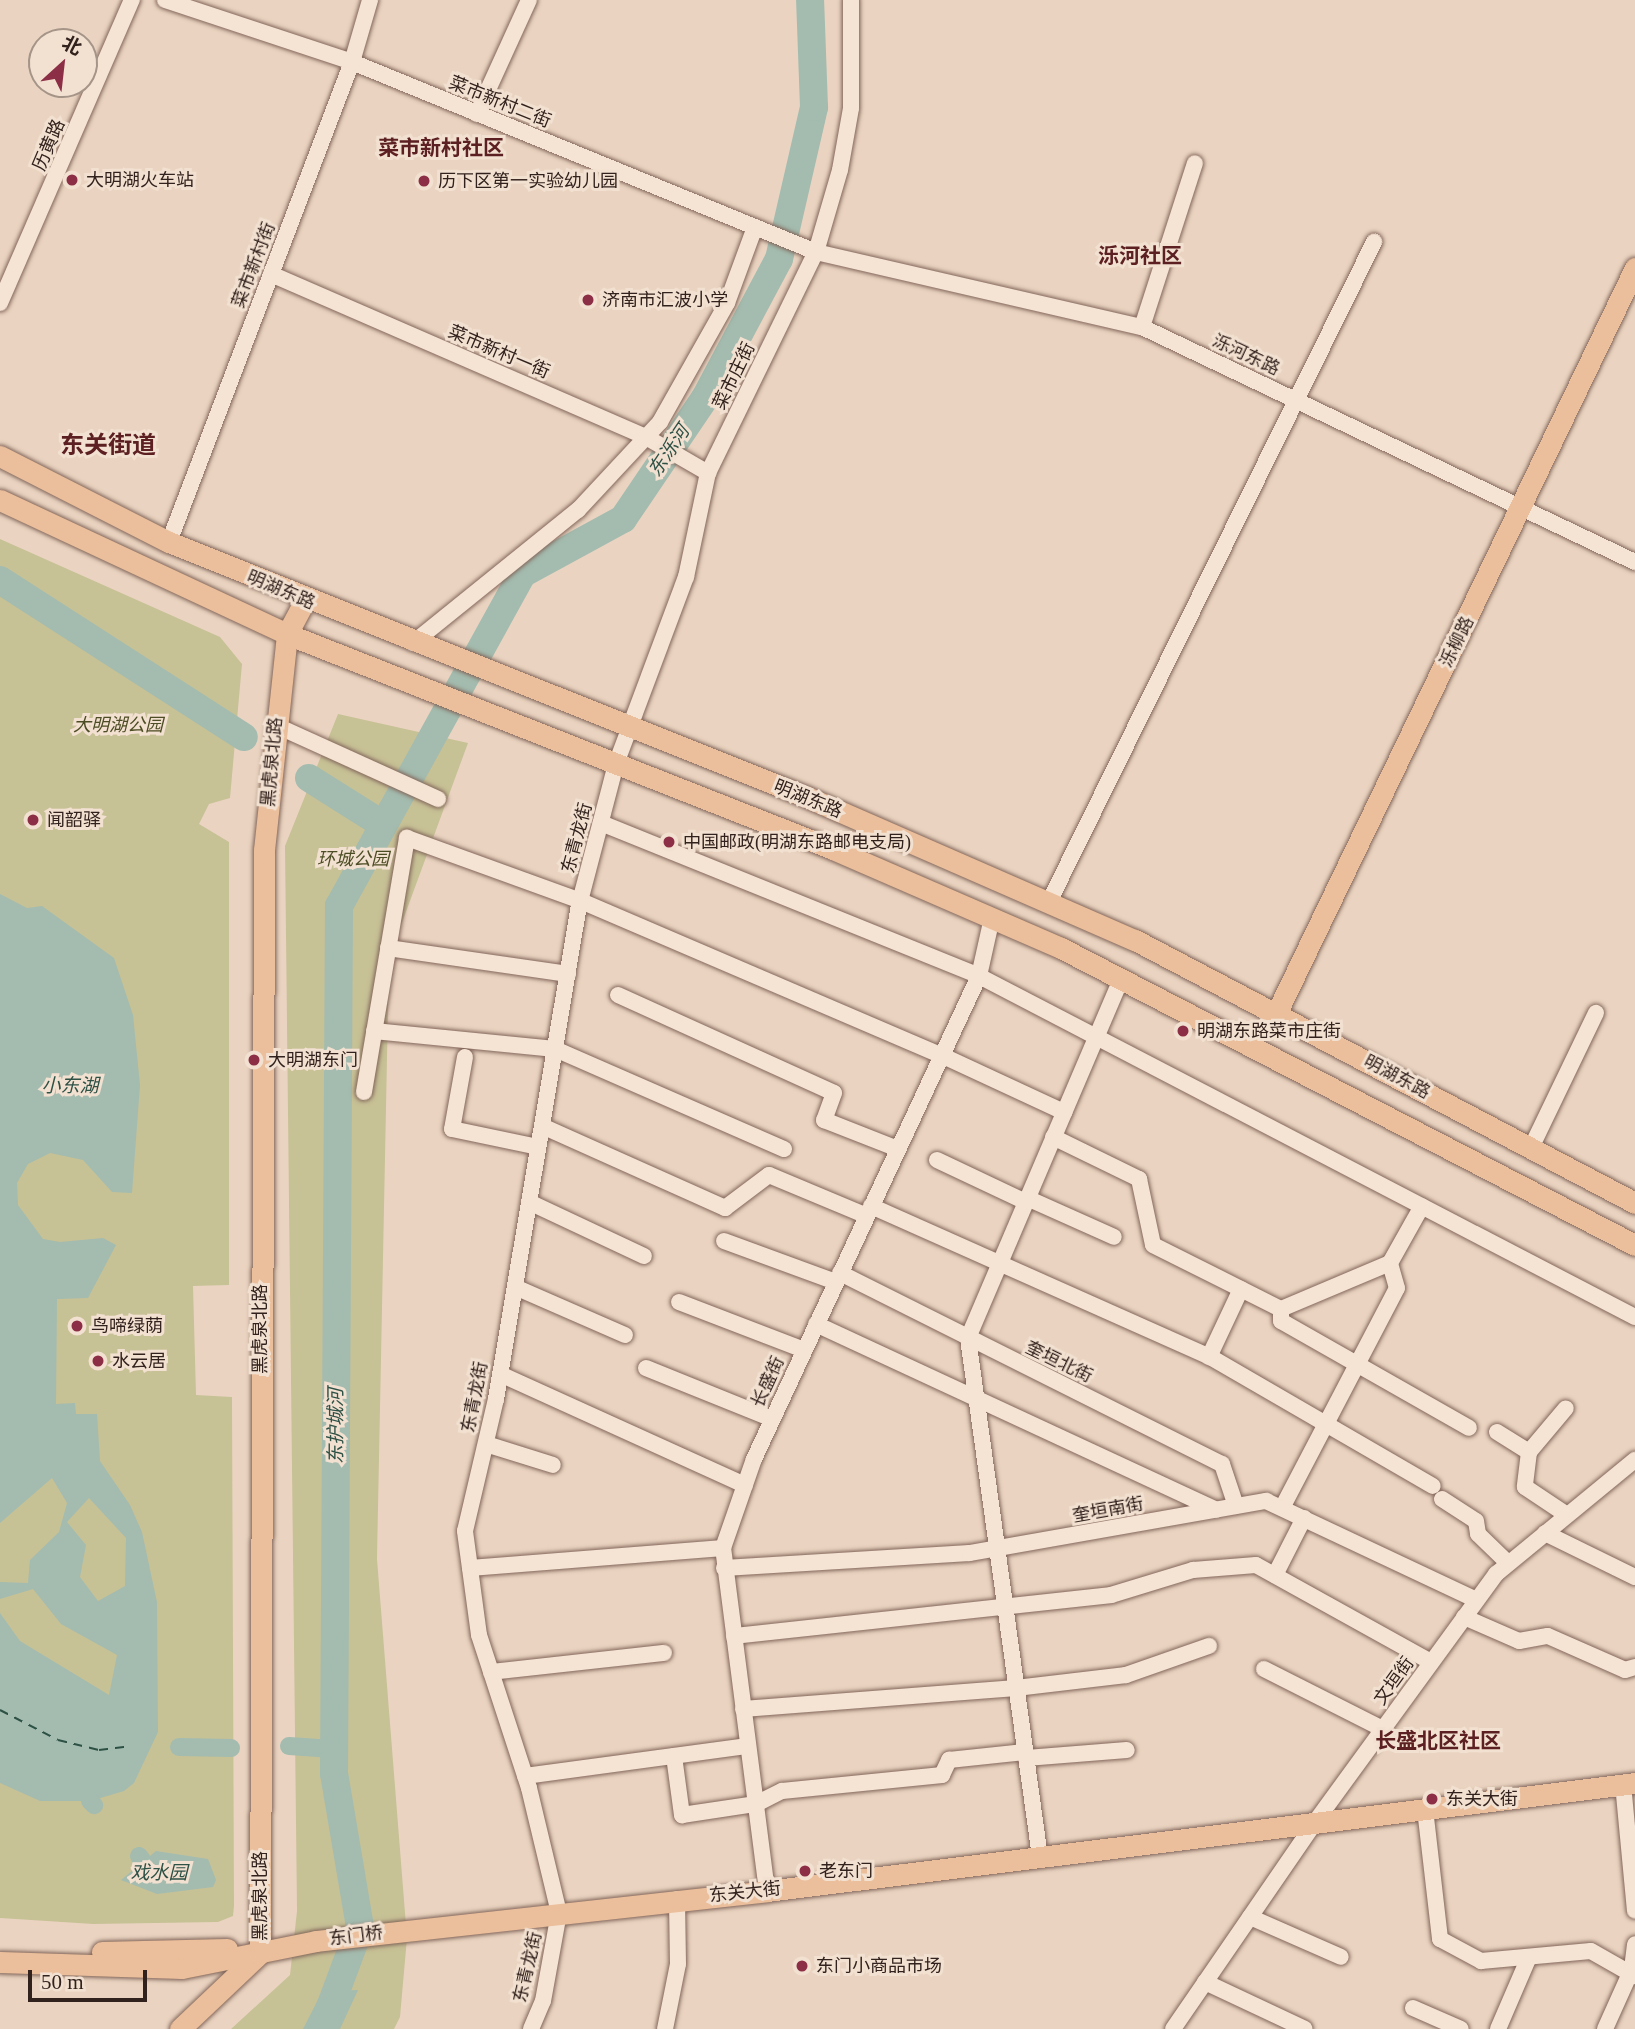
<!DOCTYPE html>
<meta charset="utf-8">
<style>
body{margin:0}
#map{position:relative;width:1635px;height:2029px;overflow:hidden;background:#ead4c1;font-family:"Times New Roman","Noto Sans SC",serif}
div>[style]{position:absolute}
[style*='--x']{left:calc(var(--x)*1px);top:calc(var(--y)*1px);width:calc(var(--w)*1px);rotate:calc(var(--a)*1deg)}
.green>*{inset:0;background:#c7c196}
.water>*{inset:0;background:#a3bcaf}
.canal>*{height:18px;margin:-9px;padding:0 9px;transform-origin:9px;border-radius:9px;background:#a3bcaf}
.river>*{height:28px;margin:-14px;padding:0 14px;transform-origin:14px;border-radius:14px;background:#a3bcaf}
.ferry>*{height:2px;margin-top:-1px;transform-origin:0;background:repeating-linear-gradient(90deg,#2e5146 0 9px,transparent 0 16px)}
.roads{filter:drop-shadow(0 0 2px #82665a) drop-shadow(0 0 2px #82665a)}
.minor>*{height:16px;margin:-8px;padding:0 8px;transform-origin:8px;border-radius:8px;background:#f5e3d3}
.major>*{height:21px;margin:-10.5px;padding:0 10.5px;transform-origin:10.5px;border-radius:10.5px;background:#ebbf9b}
.dots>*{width:19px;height:19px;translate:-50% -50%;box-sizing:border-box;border:4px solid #f2e0d0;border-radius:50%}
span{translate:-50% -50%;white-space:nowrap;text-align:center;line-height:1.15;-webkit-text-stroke:6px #f2e0d0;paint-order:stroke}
.street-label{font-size:18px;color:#32221d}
.poi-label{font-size:18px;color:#32221d}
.left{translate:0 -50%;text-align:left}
.park-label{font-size:18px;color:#4d4d25;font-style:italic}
.water-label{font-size:19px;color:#2e5146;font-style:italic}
.quarter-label{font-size:21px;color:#5c2022;font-weight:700}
.district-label{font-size:24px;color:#5c2022;font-weight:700}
.north{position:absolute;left:28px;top:28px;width:70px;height:70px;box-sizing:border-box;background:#f2e0d0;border:2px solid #a59488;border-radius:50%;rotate:27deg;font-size:19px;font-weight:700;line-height:28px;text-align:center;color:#32221d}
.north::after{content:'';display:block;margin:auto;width:24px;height:32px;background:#8c2f46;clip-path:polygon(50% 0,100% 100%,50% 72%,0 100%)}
.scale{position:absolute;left:28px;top:1970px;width:119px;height:32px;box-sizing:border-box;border:4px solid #32221d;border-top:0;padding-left:9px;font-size:21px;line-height:24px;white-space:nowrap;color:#32221d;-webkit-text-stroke:5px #f2e0d0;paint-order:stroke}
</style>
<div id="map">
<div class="green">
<div style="clip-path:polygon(0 539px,220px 637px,242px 664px,230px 798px,209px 804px,199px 824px,229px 842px,229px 1285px,193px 1286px,196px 1395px,232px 1397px,234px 1906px,233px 1916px,218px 1922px,93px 1924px,0 1918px)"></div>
<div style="clip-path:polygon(338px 714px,468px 743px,389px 958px,377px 1559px,407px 1938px,400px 2017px,394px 2029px,231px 2029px,290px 1975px,297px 1911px,285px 846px)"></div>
</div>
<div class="water">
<div style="clip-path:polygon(evenodd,0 894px,27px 908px,42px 906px,114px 958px,133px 1015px,140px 1085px,132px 1193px,112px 1192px,83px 1160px,50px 1153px,28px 1164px,17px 1183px,18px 1205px,43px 1239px,60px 1242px,103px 1238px,116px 1245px,88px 1298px,57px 1299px,56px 1404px,75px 1403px,76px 1414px,97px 1414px,100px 1461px,130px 1505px,142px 1532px,157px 1602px,158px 1732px,134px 1783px,124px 1791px,90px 1801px,40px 1801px,0 1783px,0 1613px,20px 1641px,109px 1695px,117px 1655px,61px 1624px,33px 1589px,0 1599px,0 1582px,28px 1583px,30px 1560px,59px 1532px,67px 1503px,52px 1478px,0 1523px,0 894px,89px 1498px,126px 1538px,125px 1586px,98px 1601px,80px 1577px,86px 1545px,67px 1522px,89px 1498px)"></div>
<div style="clip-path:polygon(156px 1851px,208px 1859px,216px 1880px,213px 1887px,157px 1894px,121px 1880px)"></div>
<div style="clip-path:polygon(358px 1990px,340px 2029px,303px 2029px,322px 1992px)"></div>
</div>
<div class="canal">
<div style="--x:289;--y:1746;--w:44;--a:3.9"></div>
<div style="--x:179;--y:1747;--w:52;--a:1.1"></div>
<div style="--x:90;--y:1801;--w:6;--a:45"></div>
<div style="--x:139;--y:1856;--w:5;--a:53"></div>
</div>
<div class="river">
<div style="--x:0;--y:580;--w:290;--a:32.8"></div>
<div style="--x:309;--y:778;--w:86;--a:32.2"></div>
<div style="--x:322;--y:2029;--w:109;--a:-69.6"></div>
<div style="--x:360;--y:1927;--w:155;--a:-99.6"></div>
<div style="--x:334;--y:1774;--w:868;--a:-89.67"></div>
<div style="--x:339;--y:906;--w:379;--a:-61.1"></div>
<div style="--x:522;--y:574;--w:115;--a:-28.6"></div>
<div style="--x:623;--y:519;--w:146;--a:-55.9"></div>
<div style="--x:705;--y:398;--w:157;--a:-62"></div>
<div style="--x:779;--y:259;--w:156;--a:-77"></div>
<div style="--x:814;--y:107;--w:107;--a:-92.1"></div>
</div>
<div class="ferry">
<div style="--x:0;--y:1710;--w:65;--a:27.3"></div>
<div style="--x:58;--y:1740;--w:42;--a:13.7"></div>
<div style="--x:99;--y:1750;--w:31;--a:-7"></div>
</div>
<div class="roads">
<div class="minor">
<div style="--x:165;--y:0;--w:197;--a:18.3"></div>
<div style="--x:352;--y:62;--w:501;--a:22.27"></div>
<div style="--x:816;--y:252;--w:335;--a:13"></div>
<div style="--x:1142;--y:327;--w:546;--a:25.49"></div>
<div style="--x:477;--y:114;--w:125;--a:-65.5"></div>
<div style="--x:271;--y:274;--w:409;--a:23.5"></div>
<div style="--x:646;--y:437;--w:72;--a:30.1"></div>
<div style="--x:0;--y:303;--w:331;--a:-66.5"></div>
<div style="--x:1142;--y:327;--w:172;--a:-72.1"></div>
<div style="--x:169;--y:542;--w:514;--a:-69.13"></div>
<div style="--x:352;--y:62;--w:65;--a:-73.8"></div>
<div style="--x:413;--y:643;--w:212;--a:-38.9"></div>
<div style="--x:578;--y:510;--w:120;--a:-47"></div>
<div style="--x:660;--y:422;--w:137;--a:-60.6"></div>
<div style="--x:727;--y:303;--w:81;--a:-69.8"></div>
<div style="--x:275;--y:725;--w:179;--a:24.4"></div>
<div style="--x:601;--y:823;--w:408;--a:22"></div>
<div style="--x:979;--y:976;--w:739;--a:27.47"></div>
<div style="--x:1049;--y:902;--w:736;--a:-63.78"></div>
<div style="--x:388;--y:948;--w:182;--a:8.2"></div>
<div style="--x:618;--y:995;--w:237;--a:24.4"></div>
<div style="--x:834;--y:1093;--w:29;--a:110"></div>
<div style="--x:824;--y:1120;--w:79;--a:21.4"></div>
<div style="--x:374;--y:1031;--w:182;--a:5.7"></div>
<div style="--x:555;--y:1049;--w:250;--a:23.6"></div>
<div style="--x:465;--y:1057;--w:73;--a:100.2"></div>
<div style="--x:452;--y:1129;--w:88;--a:11.8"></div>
<div style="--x:364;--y:1092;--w:258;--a:-80.4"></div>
<div style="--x:407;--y:838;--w:185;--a:19.9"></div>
<div style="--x:581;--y:901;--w:392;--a:23.2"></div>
<div style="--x:941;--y:1055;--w:136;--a:24.9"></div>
<div style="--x:542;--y:1126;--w:201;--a:24.1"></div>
<div style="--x:725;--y:1208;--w:55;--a:-36.9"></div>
<div style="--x:769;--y:1175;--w:106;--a:22.7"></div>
<div style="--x:1053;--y:1137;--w:96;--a:26"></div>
<div style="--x:1139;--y:1179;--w:67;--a:78"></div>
<div style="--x:1153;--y:1245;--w:143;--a:26.6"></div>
<div style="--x:1281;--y:1309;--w:118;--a:-22.9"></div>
<div style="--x:1390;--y:1263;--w:65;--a:-60.7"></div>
<div style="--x:1531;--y:1148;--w:150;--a:-64.3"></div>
<div style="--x:937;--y:1160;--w:98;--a:25.3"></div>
<div style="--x:1027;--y:1198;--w:95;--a:24.1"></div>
<div style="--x:529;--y:1202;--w:127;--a:25.2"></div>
<div style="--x:871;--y:1206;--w:373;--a:24"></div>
<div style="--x:1212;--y:1358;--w:255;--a:30.1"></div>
<div style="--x:724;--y:1241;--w:119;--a:20.1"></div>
<div style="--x:840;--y:1273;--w:427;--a:26.6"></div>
<div style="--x:1222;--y:1464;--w:44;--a:71.6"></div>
<div style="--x:515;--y:1287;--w:120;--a:23.6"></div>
<div style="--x:679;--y:1302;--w:134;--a:21"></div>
<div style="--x:1281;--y:1309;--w:12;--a:90"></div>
<div style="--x:1281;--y:1321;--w:216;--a:29.6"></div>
<div style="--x:816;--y:1324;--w:441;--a:24.9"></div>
<div style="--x:1209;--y:1357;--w:75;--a:-64.8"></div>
<div style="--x:646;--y:1368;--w:136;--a:22"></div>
<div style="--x:500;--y:1374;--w:269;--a:24.4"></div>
<div style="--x:1497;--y:1432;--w:38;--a:32"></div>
<div style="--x:1529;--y:1452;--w:35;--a:97"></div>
<div style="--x:1525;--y:1487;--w:50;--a:33.7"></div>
<div style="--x:486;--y:1444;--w:70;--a:17.4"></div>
<div style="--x:1529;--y:1452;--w:57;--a:-49.9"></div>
<div style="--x:1442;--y:1499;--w:40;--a:32.9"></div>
<div style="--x:1476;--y:1521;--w:13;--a:81"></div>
<div style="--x:1478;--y:1534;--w:42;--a:44"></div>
<div style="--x:1282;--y:1508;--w:248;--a:-62.4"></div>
<div style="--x:1397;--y:1288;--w:26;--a:-106"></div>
<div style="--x:1545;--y:1533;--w:100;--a:26.1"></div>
<div style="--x:470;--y:1568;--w:254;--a:-4.5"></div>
<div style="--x:724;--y:1568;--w:246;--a:-3.5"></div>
<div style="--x:970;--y:1553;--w:301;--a:-10"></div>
<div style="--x:1266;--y:1501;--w:232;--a:25.2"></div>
<div style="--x:1275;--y:1575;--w:64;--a:-63"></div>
<div style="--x:1464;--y:1617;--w:60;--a:23.6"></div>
<div style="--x:1519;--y:1641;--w:29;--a:-10"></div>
<div style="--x:1548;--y:1636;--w:84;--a:23.8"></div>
<div style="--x:1625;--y:1670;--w:10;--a:-17"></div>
<div style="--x:734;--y:1636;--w:379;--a:-6.2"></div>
<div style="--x:1111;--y:1595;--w:86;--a:-17"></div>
<div style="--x:1193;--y:1570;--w:63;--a:-4.5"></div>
<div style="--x:1256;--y:1565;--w:200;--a:29"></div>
<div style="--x:1264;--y:1669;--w:133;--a:26.8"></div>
<div style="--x:491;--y:1672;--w:174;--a:-6.3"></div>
<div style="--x:743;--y:1709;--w:274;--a:-4.4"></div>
<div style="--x:1016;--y:1688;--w:111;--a:-6.7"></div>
<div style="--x:1126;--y:1675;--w:88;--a:-19.3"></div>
<div style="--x:674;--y:1756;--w:60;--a:82.3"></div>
<div style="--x:682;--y:1815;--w:75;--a:-8.5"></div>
<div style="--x:756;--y:1804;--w:29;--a:-27"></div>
<div style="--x:782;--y:1791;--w:161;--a:-5.7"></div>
<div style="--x:942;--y:1775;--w:17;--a:-65"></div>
<div style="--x:949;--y:1760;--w:76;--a:-6"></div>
<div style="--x:1026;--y:1758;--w:101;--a:-4.5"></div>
<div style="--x:525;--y:1776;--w:225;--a:-7.7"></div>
<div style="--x:1623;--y:1784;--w:127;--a:84.6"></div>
<div style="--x:1425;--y:1809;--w:131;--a:83.4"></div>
<div style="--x:1440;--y:1939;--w:47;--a:28.2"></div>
<div style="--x:1481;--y:1961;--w:110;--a:-5.2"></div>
<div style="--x:1591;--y:1951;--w:51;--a:29.6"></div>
<div style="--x:1040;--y:1857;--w:524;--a:-97.9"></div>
<div style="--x:968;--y:1338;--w:390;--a:-66.9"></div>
<div style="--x:767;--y:1891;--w:346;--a:-97.3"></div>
<div style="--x:723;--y:1548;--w:94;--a:-70.8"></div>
<div style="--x:754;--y:1459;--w:533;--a:-65.02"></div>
<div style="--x:979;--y:976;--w:59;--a:-77.4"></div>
<div style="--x:1250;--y:1917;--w:99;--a:23.7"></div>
<div style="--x:1205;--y:1982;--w:110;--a:25.2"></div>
<div style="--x:1413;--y:2008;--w:52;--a:23.6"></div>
<div style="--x:531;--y:2029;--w:30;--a:-67"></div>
<div style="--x:543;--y:2001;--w:89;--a:-79.7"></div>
<div style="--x:559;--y:1913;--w:129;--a:-103.5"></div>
<div style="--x:529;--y:1788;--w:161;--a:-108.1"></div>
<div style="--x:479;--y:1635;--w:105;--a:-97.7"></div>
<div style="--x:465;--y:1531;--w:136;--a:-76.8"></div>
<div style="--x:496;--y:1399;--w:501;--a:-80.46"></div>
<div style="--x:579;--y:905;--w:146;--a:-75.3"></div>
<div style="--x:616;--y:764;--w:200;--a:-69.5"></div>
<div style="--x:686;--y:577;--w:106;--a:-78.1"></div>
<div style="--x:708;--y:473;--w:246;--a:-64"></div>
<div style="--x:816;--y:252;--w:85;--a:-73.7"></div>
<div style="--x:840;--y:170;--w:63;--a:-79.9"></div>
<div style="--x:851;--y:108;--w:108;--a:-90"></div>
<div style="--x:665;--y:2029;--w:66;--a:-78.7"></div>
<div style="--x:678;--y:1964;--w:65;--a:-90.9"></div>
<div style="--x:1173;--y:2029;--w:247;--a:-55.5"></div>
<div style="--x:1313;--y:1825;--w:311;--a:-53.9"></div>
<div style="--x:1496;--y:1574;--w:180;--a:-39.4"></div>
<div style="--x:1498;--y:2029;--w:78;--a:-66.7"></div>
<div style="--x:1605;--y:2029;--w:66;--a:-65.8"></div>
<div style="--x:1632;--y:1969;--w:25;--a:-83"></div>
</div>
<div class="major">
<div style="--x:0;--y:456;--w:190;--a:27"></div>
<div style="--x:169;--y:542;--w:687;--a:21.79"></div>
<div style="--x:807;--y:797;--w:358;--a:23.6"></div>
<div style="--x:1135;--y:940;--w:565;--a:27.74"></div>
<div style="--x:0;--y:500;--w:317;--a:25"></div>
<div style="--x:287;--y:634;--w:587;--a:21.49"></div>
<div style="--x:833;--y:849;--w:249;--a:23.5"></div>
<div style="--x:1061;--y:948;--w:646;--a:27.36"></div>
<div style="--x:1276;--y:1014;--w:828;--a:-64.3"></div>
<div style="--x:102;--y:1952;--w:125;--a:-1.4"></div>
<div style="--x:0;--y:1962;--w:182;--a:1.9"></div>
<div style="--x:182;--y:1968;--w:137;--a:-11.4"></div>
<div style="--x:316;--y:1941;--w:454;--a:-6.3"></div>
<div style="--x:767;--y:1891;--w:875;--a:-7.09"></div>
<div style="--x:180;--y:2029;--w:110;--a:-43.5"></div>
<div style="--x:260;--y:1953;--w:1103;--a:-89.79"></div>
<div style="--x:264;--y:850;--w:217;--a:-83.9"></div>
<div style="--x:287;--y:634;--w:38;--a:-62"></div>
</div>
</div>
<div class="dots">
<div style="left:72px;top:180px;background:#8c2f46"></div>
<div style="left:424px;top:181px;background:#8c2f46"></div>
<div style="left:588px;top:300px;background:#8c2f46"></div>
<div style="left:33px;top:820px;background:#8c2f46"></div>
<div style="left:669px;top:842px;background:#8c2f46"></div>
<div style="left:1183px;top:1031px;background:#8c2f46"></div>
<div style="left:254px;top:1060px;background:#8c2f46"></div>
<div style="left:77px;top:1326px;background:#8c2f46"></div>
<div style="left:98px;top:1361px;background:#8c2f46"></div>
<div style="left:1432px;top:1799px;background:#8c2f46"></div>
<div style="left:805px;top:1871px;background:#8c2f46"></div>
<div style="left:802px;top:1966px;background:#8c2f46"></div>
</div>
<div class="street-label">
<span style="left:500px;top:102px;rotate:22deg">菜市新村二街</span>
<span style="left:49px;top:145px;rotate:-67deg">历黄路</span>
<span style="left:254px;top:265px;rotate:-69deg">菜市新村街</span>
<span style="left:499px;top:352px;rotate:23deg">菜市新村一街</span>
<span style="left:1246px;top:355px;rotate:25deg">泺河东路</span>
<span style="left:734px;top:376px;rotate:-64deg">菜市庄街</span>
<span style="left:281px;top:590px;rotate:23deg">明湖东路</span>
<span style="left:1457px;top:642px;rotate:-64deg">泺柳路</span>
<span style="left:272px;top:762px;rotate:-85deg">黑虎泉北路</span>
<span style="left:808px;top:799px;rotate:22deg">明湖东路</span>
<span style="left:577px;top:838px;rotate:-75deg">东青龙街</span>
<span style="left:1397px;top:1077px;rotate:28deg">明湖东路</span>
<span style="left:260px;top:1329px;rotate:-90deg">黑虎泉北路</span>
<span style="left:1059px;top:1362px;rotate:26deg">奎垣北街</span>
<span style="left:768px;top:1382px;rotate:-65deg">长盛街</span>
<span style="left:475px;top:1397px;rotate:-79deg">东青龙街</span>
<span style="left:1108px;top:1510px;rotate:-10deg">奎垣南街</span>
<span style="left:1394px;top:1681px;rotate:-54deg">文垣街</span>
<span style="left:745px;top:1892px;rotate:-6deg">东关大街</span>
<span style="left:260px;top:1896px;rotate:-90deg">黑虎泉北路</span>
<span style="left:356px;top:1936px;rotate:-7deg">东门桥</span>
<span style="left:528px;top:1967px;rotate:-77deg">东青龙街</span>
</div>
<div class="poi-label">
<span class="left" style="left:86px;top:180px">大明湖火车站</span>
<span class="left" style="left:438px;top:181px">历下区第一实验幼儿园</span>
<span class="left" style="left:602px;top:300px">济南市汇波小学</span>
<span class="left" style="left:47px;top:820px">闻韶驿</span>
<span class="left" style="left:683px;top:842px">中国邮政(明湖东路邮电支局)</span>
<span class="left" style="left:1197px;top:1031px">明湖东路菜市庄街</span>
<span class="left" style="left:268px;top:1060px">大明湖东门</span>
<span class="left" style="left:91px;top:1326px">鸟啼绿荫</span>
<span class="left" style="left:112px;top:1361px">水云居</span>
<span class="left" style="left:1446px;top:1799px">东关大街</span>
<span class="left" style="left:819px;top:1871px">老东门</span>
<span class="left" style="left:816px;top:1966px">东门小商品市场</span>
</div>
<div class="park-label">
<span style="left:118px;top:725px">大明湖公园</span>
<span style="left:353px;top:859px">环城公园</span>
</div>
<div class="water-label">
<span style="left:669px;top:451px;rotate:-56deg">东泺河</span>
<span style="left:70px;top:1086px">小东湖</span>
<span style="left:336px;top:1426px;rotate:-90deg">东护城河</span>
<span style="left:159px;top:1873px">戏水园</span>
</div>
<div class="quarter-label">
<span style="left:441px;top:148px">菜市新村社区</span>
<span style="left:1140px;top:256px">泺河社区</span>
<span style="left:1438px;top:1741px">长盛北区社区</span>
</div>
<div class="district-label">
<span style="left:108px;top:446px">东关街道</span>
</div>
<div class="north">北</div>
<div class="scale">50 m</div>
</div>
